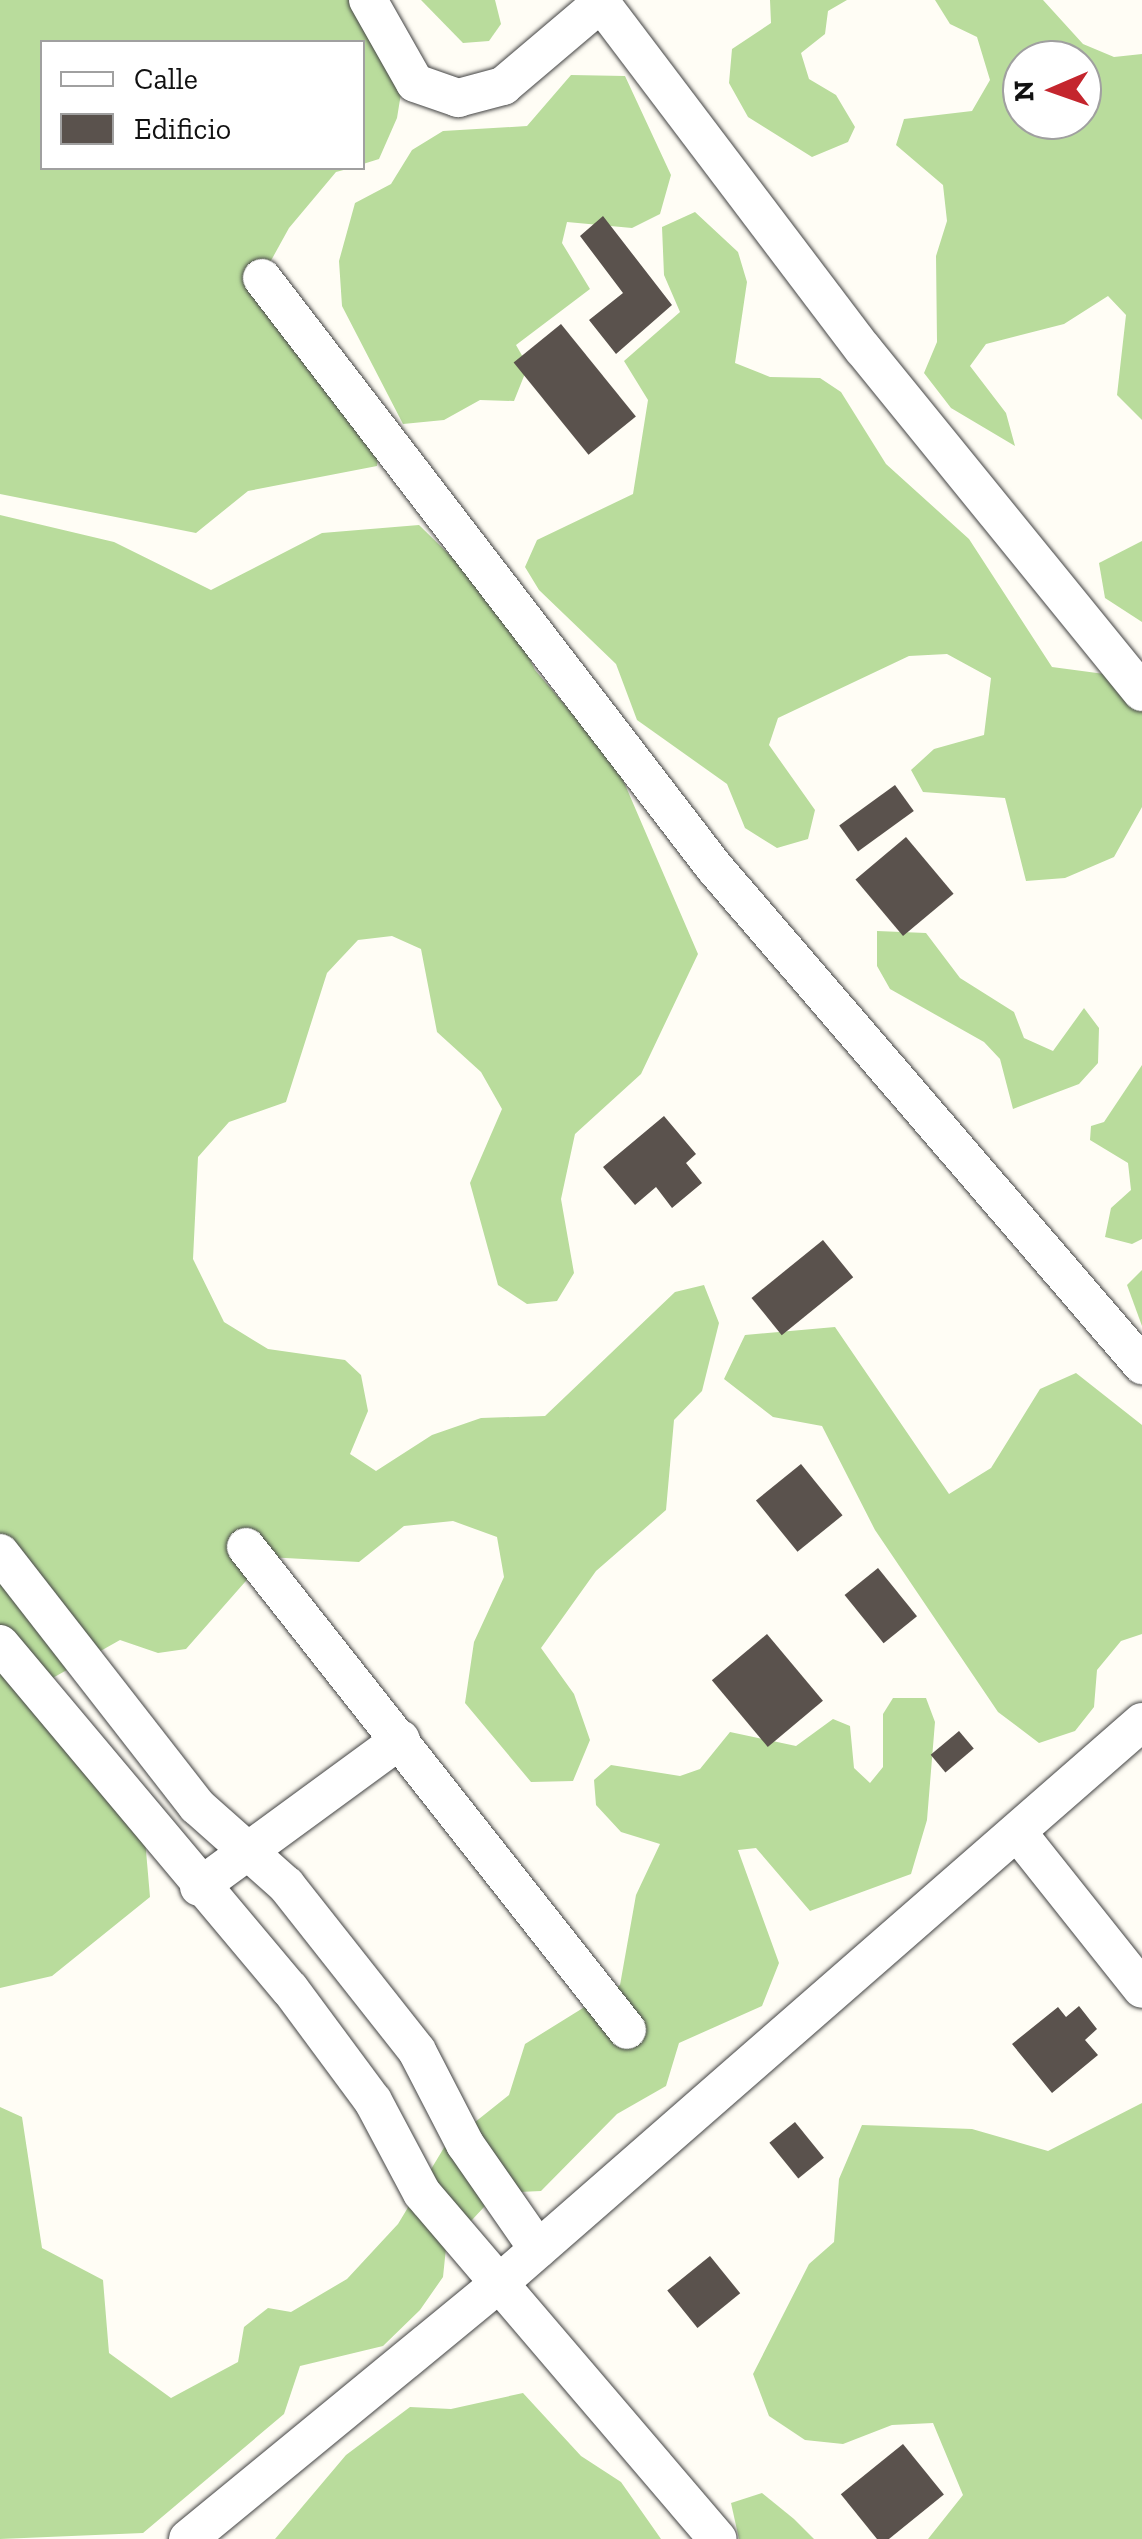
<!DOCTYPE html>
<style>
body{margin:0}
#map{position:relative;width:1142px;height:2539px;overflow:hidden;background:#fffdf5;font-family:"Zilla Slab",serif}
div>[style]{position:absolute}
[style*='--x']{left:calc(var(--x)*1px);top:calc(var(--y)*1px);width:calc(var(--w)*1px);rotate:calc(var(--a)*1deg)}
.forest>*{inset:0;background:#b9dc9c}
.building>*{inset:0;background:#5a524d;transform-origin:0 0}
.roads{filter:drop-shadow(0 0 2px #444) drop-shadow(0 0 2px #444)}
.street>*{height:38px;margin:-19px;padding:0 19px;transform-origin:19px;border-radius:19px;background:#fff}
span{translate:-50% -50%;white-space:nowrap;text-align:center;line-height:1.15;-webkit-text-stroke:10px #fff;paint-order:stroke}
.legend{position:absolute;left:40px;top:40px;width:325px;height:130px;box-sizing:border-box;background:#fff;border:2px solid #a0a0a0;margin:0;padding:12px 18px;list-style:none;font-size:30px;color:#111}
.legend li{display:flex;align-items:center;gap:20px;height:50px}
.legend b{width:50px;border:2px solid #a0a0a0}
.north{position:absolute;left:1002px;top:40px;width:100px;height:100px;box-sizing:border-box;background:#fff;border:2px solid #a0a0a0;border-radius:50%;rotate:268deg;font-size:28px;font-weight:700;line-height:40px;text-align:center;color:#111}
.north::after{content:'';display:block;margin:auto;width:35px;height:45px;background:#c4262e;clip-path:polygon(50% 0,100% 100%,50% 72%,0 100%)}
</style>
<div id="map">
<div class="forest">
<div style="clip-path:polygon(0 0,348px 0,386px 10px,409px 44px,397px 118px,379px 159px,363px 164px,362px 42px,42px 42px,42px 168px,351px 168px,336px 172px,289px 228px,252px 295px,293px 345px,382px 408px,377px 466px,248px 491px,196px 533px,0 494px)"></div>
<div style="clip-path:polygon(421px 0,495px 0,501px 24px,489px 41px,463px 43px)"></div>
<div style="clip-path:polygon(770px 0,847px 0,828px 11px,825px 34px,801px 53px,809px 79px,836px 95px,855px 127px,848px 142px,812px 157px,748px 117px,729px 83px,732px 49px,771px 23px)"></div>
<div style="clip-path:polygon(evenodd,935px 0,1043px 0,1083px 44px,1114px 57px,1142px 54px,1142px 420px,1117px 395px,1126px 315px,1108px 296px,1064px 324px,986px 344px,970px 366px,1006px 413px,1015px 446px,951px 408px,924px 373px,937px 342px,936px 256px,947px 221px,943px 185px,896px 145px,904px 119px,972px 111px,990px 80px,977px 37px,950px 24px,935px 0,1022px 60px,1082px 60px,1082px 120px,1022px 120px,1022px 60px)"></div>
<div style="clip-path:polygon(571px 75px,625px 76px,671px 175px,660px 214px,632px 228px,567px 222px,562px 243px,590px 289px,516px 345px,528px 366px,514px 401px,480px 400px,444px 420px,403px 424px,342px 306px,339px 261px,355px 203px,391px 184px,412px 150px,443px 131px,527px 126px)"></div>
<div style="clip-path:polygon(695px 212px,738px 252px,747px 282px,735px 363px,770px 377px,820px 378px,841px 392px,886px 464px,969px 539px,1052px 667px,1142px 679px,1142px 807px,1114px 857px,1065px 878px,1026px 881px,1005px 798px,923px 792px,911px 770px,934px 749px,984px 735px,991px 678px,947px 654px,909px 656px,778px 718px,769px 745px,815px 810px,808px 839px,777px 848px,745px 828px,727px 784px,637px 720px,616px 664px,539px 590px,525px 567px,537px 540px,633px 494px,648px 400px,624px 361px,680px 312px,664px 275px,662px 227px)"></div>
<div style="clip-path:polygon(0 515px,114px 542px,211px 590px,322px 533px,419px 525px,507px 611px,535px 670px,617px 766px,698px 954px,641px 1074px,575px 1134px,561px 1199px,574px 1273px,557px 1301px,527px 1304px,498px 1285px,470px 1183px,502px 1109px,481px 1072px,437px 1032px,421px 949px,392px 936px,358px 940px,327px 973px,286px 1102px,229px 1122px,198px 1157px,193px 1259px,224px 1322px,268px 1349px,345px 1360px,361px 1375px,368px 1411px,350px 1454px,376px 1471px,432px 1435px,481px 1418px,545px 1416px,675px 1292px,704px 1285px,719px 1323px,702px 1391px,674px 1420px,666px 1510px,596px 1571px,541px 1648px,574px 1694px,590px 1740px,573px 1781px,531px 1782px,465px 1703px,474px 1642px,504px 1577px,497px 1537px,453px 1521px,404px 1526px,359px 1562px,267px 1557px,186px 1649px,158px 1653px,120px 1640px,42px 1684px,145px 1839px,150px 1897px,52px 1976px,0 1988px)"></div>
<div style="clip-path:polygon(1142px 541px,1142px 622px,1105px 598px,1099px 563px)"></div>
<div style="clip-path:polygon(877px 931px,926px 933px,960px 978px,1014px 1012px,1024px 1038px,1053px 1051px,1084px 1008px,1099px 1028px,1098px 1063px,1079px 1084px,1013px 1109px,1000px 1059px,984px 1042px,890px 989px,877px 966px)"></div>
<div style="clip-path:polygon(1142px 1065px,1142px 1239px,1132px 1244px,1105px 1237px,1111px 1208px,1131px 1190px,1128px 1163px,1090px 1140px,1091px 1126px,1104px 1122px)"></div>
<div style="clip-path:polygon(1142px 1270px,1142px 1326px,1127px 1285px)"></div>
<div style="clip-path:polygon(835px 1327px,949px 1494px,991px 1468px,1040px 1389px,1076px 1373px,1142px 1425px,1142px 1634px,1121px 1641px,1097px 1670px,1094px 1707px,1075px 1731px,1039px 1743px,998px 1712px,875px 1530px,822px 1426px,773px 1417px,724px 1379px,745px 1335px)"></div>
<div style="clip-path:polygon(893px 1698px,926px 1698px,935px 1722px,927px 1820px,911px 1874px,810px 1911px,756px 1848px,738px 1850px,779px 1963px,762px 2006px,679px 2043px,666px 2086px,617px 2114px,541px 2191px,497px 2193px,446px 2248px,443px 2277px,420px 2310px,383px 2346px,300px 2366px,284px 2414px,143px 2533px,0 2539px,0 2107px,22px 2117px,42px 2248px,103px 2280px,109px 2353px,171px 2398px,238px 2362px,244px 2327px,268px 2308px,291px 2312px,347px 2279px,398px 2224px,445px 2146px,509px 2095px,525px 2044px,620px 1985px,636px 1895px,660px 1844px,621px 1832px,596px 1805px,594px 1780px,611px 1765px,680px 1776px,700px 1769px,730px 1732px,796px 1746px,833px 1719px,850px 1726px,854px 1768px,870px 1783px,883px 1767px,883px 1714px)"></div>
<div style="clip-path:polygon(1142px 2103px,1142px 2539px,928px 2539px,963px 2495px,933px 2423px,892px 2425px,843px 2444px,805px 2440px,769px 2416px,753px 2374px,809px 2264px,834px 2242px,839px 2179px,862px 2125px,972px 2129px,1048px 2151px)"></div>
<div style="clip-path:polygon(523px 2393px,581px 2456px,621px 2482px,661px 2539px,275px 2539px,346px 2455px,410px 2407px,451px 2409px)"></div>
<div style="clip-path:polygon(762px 2493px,794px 2519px,814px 2539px,739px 2539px,731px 2503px)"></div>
</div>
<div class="building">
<div style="clip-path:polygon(603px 216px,672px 305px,616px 354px,589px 320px,623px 293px,580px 236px)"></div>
<div style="left:561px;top:324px;width:119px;height:61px;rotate:51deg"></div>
<div style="left:895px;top:785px;width:32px;height:69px;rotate:54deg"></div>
<div style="left:906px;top:837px;width:74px;height:66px;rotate:50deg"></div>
<div style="clip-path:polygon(664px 1116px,696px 1154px,686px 1163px,702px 1183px,672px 1208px,656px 1187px,635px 1205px,603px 1167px)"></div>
<div style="left:823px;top:1240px;width:48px;height:92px;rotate:51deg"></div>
<div style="left:801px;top:1464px;width:66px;height:58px;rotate:51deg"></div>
<div style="left:878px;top:1568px;width:62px;height:43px;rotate:51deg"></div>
<div style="left:767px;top:1634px;width:87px;height:72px;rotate:50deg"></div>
<div style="left:959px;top:1731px;width:23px;height:37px;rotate:50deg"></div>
<div style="clip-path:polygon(1079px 2006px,1097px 2029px,1085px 2040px,1098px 2055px,1052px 2093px,1012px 2044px,1058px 2007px,1066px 2017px)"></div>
<div style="left:795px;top:2122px;width:46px;height:33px;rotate:51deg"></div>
<div style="left:710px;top:2256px;width:48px;height:55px;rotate:51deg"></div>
<div style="left:903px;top:2444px;width:65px;height:80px;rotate:51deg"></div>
</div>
<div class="roads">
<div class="street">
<div style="--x:368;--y:0;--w:95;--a:60.5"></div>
<div style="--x:415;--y:83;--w:46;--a:19.2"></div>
<div style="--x:458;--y:98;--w:47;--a:-14.9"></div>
<div style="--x:503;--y:86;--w:128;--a:-40.3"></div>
<div style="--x:601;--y:3;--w:434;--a:52.9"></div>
<div style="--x:863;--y:349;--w:442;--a:50.9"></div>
<div style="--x:262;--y:278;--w:742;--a:52.5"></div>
<div style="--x:714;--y:867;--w:657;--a:49.32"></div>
<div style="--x:246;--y:1547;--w:615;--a:51.73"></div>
<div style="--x:0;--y:1553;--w:321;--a:52.1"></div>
<div style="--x:197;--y:1806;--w:119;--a:41.6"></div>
<div style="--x:286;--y:1885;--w:211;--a:51.7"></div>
<div style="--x:417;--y:2051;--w:105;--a:62.7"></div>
<div style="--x:465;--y:2144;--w:128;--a:55.2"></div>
<div style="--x:0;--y:1644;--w:451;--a:50"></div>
<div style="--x:290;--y:1989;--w:139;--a:53.5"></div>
<div style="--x:373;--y:2101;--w:104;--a:62"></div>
<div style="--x:422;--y:2193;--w:455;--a:49.5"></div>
<div style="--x:1018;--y:1833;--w:199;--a:51.5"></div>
<div style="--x:199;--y:1887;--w:250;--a:-36.2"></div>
<div style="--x:188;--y:2539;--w:409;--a:-39.4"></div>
<div style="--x:504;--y:2279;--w:847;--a:-41.12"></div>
</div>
</div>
<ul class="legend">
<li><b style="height:12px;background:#fff"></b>Calle</li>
<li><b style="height:28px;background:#5a524d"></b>Edificio</li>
</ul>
<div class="north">N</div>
</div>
